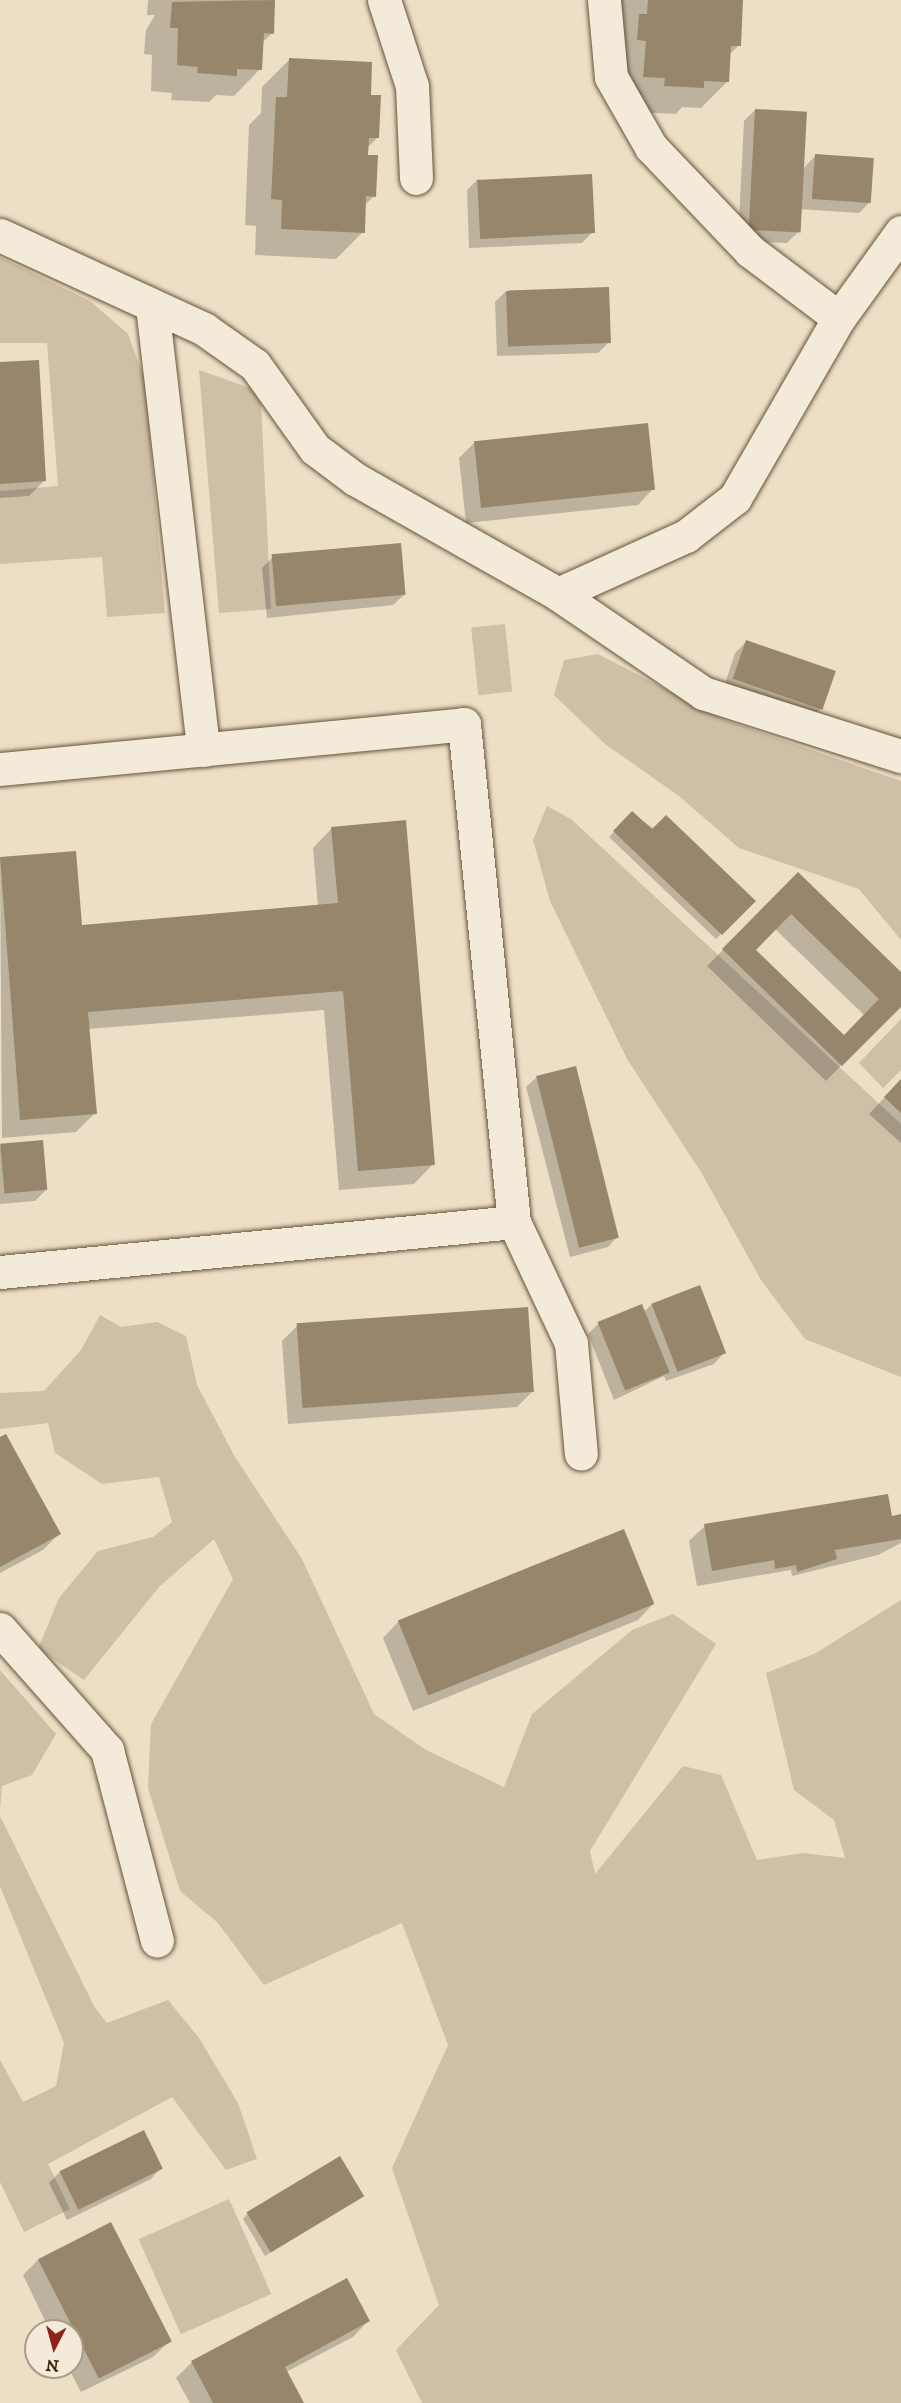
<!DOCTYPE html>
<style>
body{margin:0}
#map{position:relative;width:901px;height:2403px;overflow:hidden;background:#ecdfc6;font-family:"IM FELL DW Pica",serif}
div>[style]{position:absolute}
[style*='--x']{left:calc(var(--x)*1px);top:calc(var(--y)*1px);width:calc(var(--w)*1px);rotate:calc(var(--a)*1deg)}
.green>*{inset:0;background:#cebfa6;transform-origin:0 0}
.shadow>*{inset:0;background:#0003}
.building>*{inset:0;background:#97866b;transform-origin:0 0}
.roads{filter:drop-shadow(0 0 2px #665438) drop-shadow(0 0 2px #665438)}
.minor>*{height:33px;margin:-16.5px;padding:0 16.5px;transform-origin:16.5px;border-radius:16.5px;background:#f3eada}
span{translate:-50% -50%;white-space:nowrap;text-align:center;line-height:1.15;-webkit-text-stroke:4.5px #f3eada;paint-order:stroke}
.north{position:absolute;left:24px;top:2319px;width:60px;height:60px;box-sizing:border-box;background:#f3eada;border:2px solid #a99b86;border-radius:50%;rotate:186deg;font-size:16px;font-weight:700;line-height:24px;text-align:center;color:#3a2508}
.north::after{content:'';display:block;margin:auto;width:21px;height:27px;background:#8f2418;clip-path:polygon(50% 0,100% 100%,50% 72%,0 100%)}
</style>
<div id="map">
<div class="green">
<div style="clip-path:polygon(0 257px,90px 301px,128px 334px,145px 381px,165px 613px,107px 617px,102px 557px,0 564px,0 491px,58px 486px,47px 343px,0 343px)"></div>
<div style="clip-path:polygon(199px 370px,253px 389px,261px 404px,271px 609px,219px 613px)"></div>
<div style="left:505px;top:624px;width:68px;height:34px;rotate:84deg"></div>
<div style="clip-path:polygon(598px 654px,725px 720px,901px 781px,901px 940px,859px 889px,739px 848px,679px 796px,605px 744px,554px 695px,564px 660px)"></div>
<div style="clip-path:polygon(547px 806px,571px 819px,901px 1124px,901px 1377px,805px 1339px,761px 1280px,701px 1172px,627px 1059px,550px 901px,533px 840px)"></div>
<div style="clip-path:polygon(901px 1019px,901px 1070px,883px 1088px,859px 1063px)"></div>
<div style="clip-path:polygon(100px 1315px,121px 1327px,157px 1322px,186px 1336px,197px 1385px,235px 1457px,302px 1559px,374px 1714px,426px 1750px,504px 1787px,532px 1714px,632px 1630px,673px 1614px,716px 1644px,590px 1851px,595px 1874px,683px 1766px,721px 1775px,757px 1860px,803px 1853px,845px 1858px,834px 1820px,794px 1790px,766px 1673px,816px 1653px,901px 1600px,901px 2403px,422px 2403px,396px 2350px,439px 2305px,392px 2168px,448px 2045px,402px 1923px,264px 1985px,218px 1923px,180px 1891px,148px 1788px,151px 1724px,233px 1579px,214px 1539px,159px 1587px,84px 1680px,38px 1649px,59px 1598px,98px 1551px,153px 1537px,172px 1522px,159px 1477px,102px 1484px,55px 1453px,48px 1423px,0 1429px,0 1393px,44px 1391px,81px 1350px)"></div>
<div style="clip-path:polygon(0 1670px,56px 1734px,32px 1775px,2px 1786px,0 1809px)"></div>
<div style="clip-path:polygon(0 1816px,95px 2008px,107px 2023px,168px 2000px,199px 2038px,238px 2103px,257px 2159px,226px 2170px,172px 2097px,48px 2164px,70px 2209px,24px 2232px,0 2182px,0 2060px,23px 2102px,56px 2086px,64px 2043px,0 1886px)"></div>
<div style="left:229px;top:2199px;width:104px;height:99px;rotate:66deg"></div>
</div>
<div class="shadow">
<div style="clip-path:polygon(148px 0,274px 0,272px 33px,262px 43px,260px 69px,234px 96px,216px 95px,209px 102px,171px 100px,172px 93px,151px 91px,152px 55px,144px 54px,146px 30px,155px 15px,147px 15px)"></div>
<div style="clip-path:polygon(615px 0,741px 0,739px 45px,729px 55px,727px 82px,701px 108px,682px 107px,676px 114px,638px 112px,617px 104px)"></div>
<div style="clip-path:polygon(289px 60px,369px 96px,377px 138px,367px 148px,374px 196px,364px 206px,363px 232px,336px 259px,255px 255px,256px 226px,245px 225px,249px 125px,261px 113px,262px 87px)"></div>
<div style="clip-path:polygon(755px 110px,802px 170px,815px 156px,870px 202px,859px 213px,799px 209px,798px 232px,787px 243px,738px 241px,744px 121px)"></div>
<div style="clip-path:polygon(478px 179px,593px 232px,582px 243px,469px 248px,467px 190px)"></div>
<div style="clip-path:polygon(506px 291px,609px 342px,598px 353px,497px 356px,495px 302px)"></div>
<div style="clip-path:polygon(0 363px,45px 480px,29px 496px,0 498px)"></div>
<div style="clip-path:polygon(475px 442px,653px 489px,638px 505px,466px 523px,459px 458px)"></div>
<div style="clip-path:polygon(273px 557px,404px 595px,393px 605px,267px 618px,262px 568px)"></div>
<div style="clip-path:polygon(746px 642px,821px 709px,810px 720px,723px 690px,735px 653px)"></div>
<div style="clip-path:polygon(632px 813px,753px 901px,716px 939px,609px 837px)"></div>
<div style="clip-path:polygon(332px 828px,433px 1164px,414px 1184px,339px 1190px,324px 1010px,88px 1029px,95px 1113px,76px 1132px,2px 1138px,0 858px,75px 852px,81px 927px,318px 907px,313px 848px)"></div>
<div style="clip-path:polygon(evenodd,798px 874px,901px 974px,901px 1004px,826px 1081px,707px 966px,798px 874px,775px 929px,865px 1016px,844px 1037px,754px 950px,775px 929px)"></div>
<div style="clip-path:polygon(537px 1077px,618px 1236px,608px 1247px,570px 1257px,526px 1087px)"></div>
<div style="clip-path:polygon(901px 1080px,901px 1143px,869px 1114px)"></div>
<div style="clip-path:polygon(0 1146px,46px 1190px,35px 1201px,0 1204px)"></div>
<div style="clip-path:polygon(652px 1304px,724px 1353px,714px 1364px,666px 1381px,664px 1376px,614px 1400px,588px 1334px,599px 1323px,644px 1312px)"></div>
<div style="clip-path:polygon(297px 1326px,533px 1391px,517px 1407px,288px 1424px,282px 1341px)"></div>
<div style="clip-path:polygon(0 1439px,59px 1534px,43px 1550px,0 1573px)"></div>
<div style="clip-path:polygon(901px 1516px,901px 1543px,878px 1555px,792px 1576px,791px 1570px,697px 1586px,689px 1541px,705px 1526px)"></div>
<div style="clip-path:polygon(623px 1531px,653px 1604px,638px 1620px,413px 1711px,383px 1638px,398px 1622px)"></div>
<div style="clip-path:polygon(161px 2168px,151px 2179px,67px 2220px,49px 2183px,60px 2172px)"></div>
<div style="clip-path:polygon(362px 2196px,265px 2256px,243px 2219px,248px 2213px)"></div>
<div style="clip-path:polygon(38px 2260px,169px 2342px,153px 2357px,81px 2392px,68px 2367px,72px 2331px,50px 2331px,23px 2275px)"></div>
<div style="clip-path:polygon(368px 2321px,353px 2337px,286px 2372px,303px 2403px,190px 2403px,176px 2378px,192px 2362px)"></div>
</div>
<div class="building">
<div style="clip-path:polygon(275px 0,274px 34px,264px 33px,262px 70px,237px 69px,237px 76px,197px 73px,198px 67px,177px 65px,178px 28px,170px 28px,172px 2px)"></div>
<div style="clip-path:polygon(648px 0,743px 0,741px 46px,731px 46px,729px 82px,704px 81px,704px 88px,664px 86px,665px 78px,643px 77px,646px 41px,637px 40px,639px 14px,647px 14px)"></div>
<div style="clip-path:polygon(289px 58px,372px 62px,371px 95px,381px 95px,379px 138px,369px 138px,368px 155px,378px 155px,376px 197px,366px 196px,365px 233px,281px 229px,282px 200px,271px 199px,276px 97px,287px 97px)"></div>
<div style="left:755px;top:109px;width:52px;height:121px;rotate:3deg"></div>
<div style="left:815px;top:154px;width:59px;height:45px;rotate:4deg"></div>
<div style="left:592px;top:174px;width:59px;height:115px;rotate:87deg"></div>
<div style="left:609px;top:287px;width:56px;height:103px;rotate:88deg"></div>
<div style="clip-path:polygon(39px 360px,46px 481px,0 484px,0 362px)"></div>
<div style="left:648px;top:423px;width:67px;height:175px;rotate:84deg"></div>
<div style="left:401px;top:543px;width:52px;height:130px;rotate:85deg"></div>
<div style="left:746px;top:640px;width:95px;height:41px;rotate:19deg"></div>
<div style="clip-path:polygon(632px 811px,652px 829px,666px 815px,756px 901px,722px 935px,613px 831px)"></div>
<div style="clip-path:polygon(406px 820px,435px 1165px,358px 1171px,343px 991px,88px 1012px,97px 1114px,20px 1120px,0 857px,76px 851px,82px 925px,338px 903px,331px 827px)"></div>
<div style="clip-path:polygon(evenodd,798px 872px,901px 972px,901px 1007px,842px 1066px,722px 949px,798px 872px,791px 914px,879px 999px,844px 1035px,756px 950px,791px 914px)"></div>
<div style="left:576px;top:1066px;width:177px;height:41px;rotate:76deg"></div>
<div style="clip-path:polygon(901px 1079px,901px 1113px,884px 1097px)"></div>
<div style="left:43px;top:1140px;width:50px;height:43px;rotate:85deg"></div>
<div style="left:700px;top:1285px;width:73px;height:52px;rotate:69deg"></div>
<div style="left:642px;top:1304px;width:74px;height:48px;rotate:68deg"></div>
<div style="left:528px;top:1307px;width:85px;height:232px;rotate:86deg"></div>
<div style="clip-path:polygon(6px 1434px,61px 1534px,0 1567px,0 1437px)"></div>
<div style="clip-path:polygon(888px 1494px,892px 1516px,901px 1514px,901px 1539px,835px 1550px,837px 1559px,797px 1572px,796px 1565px,775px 1569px,774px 1560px,712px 1571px,704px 1524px)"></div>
<div style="left:624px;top:1529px;width:81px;height:244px;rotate:68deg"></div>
<div style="left:144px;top:2130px;width:43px;height:94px;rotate:64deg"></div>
<div style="left:340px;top:2156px;width:47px;height:109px;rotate:59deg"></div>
<div style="left:111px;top:2222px;width:134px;height:82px;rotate:63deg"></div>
<div style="clip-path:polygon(347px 2278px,370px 2321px,285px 2367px,304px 2403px,213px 2403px,191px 2361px)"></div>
</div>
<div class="roads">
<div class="minor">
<div style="--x:384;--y:0;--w:90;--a:72"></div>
<div style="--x:412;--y:86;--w:92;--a:87.5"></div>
<div style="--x:604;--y:0;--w:77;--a:84.8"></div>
<div style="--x:611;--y:77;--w:81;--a:60.3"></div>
<div style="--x:651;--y:147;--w:144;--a:46.4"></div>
<div style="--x:750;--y:251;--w:111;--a:37"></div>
<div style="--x:0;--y:235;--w:225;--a:24.7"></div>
<div style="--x:204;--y:329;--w:62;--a:35.2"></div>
<div style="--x:255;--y:365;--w:103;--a:54.5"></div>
<div style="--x:315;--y:449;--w:50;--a:36.9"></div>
<div style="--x:355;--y:479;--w:233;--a:29.5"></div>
<div style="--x:558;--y:594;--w:176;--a:34.3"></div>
<div style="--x:703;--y:693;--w:208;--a:17.7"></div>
<div style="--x:152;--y:306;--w:447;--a:83.4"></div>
<div style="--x:558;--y:594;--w:141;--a:-24.4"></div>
<div style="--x:686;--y:536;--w:62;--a:-37.8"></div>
<div style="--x:735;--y:498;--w:208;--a:-60"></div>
<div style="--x:839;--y:318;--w:106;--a:-54.2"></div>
<div style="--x:0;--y:769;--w:466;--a:-5.5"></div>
<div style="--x:464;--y:724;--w:501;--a:84.27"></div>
<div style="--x:514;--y:1222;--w:516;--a:174.44"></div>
<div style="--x:514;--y:1222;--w:134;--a:64.8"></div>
<div style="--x:571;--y:1343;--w:111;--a:84.9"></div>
<div style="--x:0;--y:1629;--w:162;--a:48.5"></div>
<div style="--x:107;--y:1750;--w:197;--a:75.3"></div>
</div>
</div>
<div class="north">N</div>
</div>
